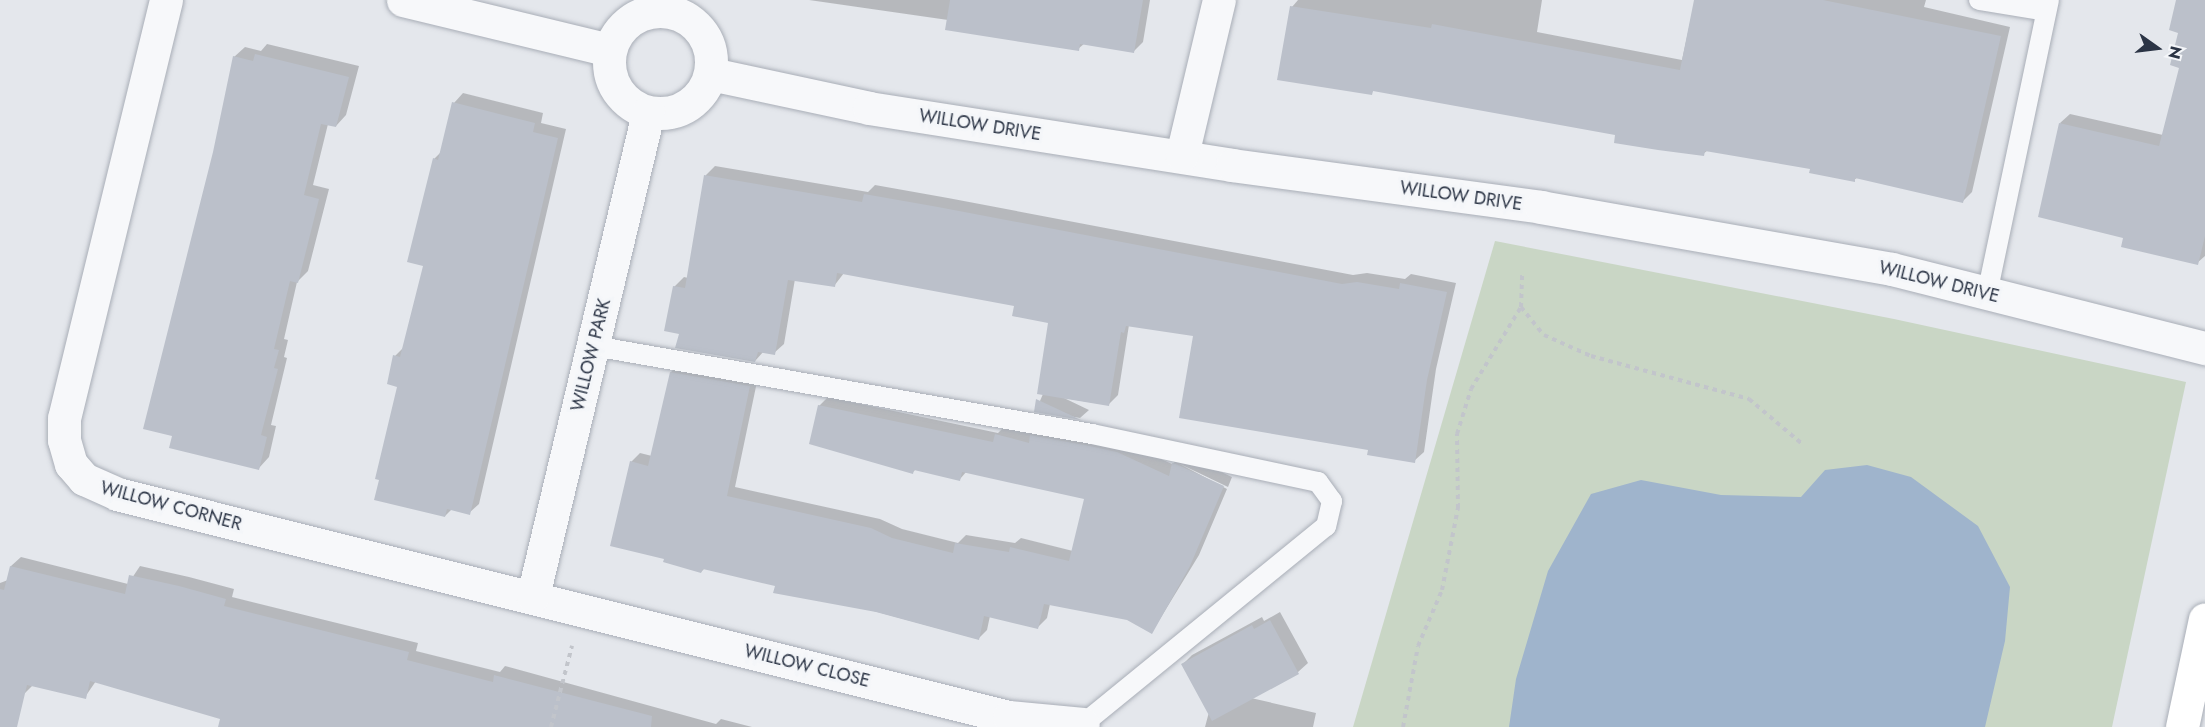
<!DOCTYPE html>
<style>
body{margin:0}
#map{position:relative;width:2205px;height:727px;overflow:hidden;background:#e4e7ec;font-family:Jost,sans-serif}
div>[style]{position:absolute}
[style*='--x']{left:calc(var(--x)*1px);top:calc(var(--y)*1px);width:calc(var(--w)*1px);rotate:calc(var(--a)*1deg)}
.green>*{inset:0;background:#c9d6c5}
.water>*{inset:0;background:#9fb4cc}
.shadow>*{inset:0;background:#0003}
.building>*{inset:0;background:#bbc0ca}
.path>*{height:4px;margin-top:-2px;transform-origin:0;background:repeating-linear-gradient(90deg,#c2c5cb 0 4.5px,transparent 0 9px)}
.roads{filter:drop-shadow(0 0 2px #a9aeb7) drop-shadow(0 0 2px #a9aeb7)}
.lane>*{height:20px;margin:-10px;padding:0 10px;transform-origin:10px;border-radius:10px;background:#f7f8fa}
.street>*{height:33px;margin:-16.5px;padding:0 16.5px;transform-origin:16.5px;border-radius:16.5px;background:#f7f8fa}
.street>.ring{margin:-16.5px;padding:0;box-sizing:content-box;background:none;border:33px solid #f7f8fa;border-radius:50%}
.secondary>*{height:33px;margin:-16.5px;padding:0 16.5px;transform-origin:16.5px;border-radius:16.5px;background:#fff}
span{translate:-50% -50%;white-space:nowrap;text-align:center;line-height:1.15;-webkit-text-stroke:6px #f4f6f9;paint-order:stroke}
.street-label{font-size:18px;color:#2b3445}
.north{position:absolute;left:2127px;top:18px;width:60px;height:60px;-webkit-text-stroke:4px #f4f6f9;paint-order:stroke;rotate:104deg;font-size:16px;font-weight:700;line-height:24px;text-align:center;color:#2b3445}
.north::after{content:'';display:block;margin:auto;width:21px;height:27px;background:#2b3445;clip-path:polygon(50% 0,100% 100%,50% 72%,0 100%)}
</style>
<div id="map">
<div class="green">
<div style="clip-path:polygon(1495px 241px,1894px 319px,2186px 382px,2112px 727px,1353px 727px)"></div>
</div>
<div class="water">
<div style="clip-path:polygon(1867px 465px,1911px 477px,1978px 526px,2010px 587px,2005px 641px,1985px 727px,1509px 727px,1516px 679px,1548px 571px,1591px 494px,1641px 480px,1721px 495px,1801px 497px,1825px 470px)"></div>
</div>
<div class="shadow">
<div style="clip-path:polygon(809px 0,1150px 0,1143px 42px,1133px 52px,1085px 43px,1078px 49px,948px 20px)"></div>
<div style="clip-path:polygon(1298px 0,1542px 0,1537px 32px,1682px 60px,1695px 0,1926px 0,1924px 7px,2010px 27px,1972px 192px,1963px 201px,1858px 177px,1854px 180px,1812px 168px,1708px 150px,1703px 154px,1617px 133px,1375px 89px,1371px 93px,1292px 7px)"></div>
<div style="clip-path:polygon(2178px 0,2205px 0,2205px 256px,2197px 263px,2125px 237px,2060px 123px,2070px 114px,2163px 135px,2179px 73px)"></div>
<div style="clip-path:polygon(267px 44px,359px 66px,346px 115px,336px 126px,328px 124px,313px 185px,329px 189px,308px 271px,297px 282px,284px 339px,288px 340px,284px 357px,287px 358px,271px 425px,276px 426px,269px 457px,259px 468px,214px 152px,234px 57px,245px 47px,261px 51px)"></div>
<div style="clip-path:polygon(463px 93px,543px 113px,541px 123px,566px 129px,479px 504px,469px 513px,452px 509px,445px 516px,399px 386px,395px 356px,405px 346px,425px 265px,434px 159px,441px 152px,454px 103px)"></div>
<div style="clip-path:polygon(715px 166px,868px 192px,875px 185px,948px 198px,1353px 275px,1367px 273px,1405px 279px,1411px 274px,1456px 283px,1436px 369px,1424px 452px,1414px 461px,1370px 448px,1195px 335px,1129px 325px,1118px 395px,1108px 405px,1064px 398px,1089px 410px,1080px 418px,1036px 410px,1043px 394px,1050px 322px,1016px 305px,844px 273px,834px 286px,795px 279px,784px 344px,774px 353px,764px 351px,755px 361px,681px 333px,674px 287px,684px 277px,688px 278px,706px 175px)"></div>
<div style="clip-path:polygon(680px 363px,758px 377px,735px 487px,880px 519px,902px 529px,958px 543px,966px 535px,1015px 543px,1021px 538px,1073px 551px,1086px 497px,967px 471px,960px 479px,916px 469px,913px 472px,819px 406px,828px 397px,998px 433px,1005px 426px,1126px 443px,1172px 464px,1185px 455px,1232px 477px,1228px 487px,1178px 463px,1227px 489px,1199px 555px,1152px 632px,1128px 619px,1050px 604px,1047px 618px,1038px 627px,990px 616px,987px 630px,978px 639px,777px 585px,705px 568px,701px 572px,631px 462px,640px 453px,652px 456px,671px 372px)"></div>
<div style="clip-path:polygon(21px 557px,128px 584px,140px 566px,189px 577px,234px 589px,232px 597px,418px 643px,416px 651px,500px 672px,505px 666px,716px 724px,721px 719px,752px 727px,228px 727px,222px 718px,96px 681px,85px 697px,33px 685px,24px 694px,0 686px,0 583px,8px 580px,11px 566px)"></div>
<div style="clip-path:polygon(1280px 612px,1308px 663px,1298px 672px,1251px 698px,1316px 713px,1313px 727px,1205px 727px,1209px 712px,1183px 664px,1192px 655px,1262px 617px,1264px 621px)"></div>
</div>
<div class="building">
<div style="clip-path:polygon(950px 0,1143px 0,1134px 53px,1080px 44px,1079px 51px,945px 30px)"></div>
<div style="clip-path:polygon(1694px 0,1823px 0,2001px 36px,1963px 203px,1855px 178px,1855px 182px,1809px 173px,1810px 169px,1705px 151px,1704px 156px,1658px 150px,1614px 143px,1615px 135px,1373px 91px,1372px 95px,1277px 80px,1290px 6px,1431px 28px,1432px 24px,1680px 70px)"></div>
<div style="clip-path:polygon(2176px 0,2205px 0,2205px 236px,2198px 265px,2121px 247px,2123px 238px,2038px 217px,2059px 123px,2159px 146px,2179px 68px,2170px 65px,2178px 33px,2169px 30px)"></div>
<div style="clip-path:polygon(255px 54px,349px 77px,336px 127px,321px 124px,304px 195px,319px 199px,298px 283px,290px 281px,274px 349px,279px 350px,274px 368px,278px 369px,261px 435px,267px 437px,259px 470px,169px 448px,172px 436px,143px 429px,213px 152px,233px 56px,253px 61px)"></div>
<div style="clip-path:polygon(452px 102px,535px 123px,533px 132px,558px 138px,470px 515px,447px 509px,445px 517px,374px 500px,379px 480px,375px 479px,397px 387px,387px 384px,393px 355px,400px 357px,423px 266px,407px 262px,433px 158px,438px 160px)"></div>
<div style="clip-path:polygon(704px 175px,862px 202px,864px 194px,938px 207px,1342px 284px,1357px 282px,1399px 289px,1400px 283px,1447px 292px,1427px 380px,1415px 463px,1367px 455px,1368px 450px,1179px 418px,1193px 336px,1126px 326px,1124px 333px,1121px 332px,1109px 406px,1037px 394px,1048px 323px,1012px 316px,1014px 306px,837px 273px,835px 287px,788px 280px,775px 355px,758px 352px,755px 362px,675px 348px,679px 334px,664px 331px,673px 286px,685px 288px)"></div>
<div style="clip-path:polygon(670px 372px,750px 386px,727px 496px,871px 528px,892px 538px,953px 553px,955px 543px,1009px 552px,1010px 547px,1069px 561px,1084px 499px,962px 472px,960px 481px,914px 470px,913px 474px,809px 444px,818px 405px,993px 442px,995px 434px,1029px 443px,1030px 435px,1090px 446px,1117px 452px,1169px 476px,1172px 463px,1176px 464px,1224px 486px,1190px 566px,1152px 634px,1127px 620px,1044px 604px,1038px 629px,984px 616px,979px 640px,876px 612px,773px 593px,775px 586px,703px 569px,701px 573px,663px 562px,664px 559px,610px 546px,630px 461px,648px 466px)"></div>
<div style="clip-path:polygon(1036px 399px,1081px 420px,1034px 412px)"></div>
<div style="clip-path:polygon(10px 566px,125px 594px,129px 575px,179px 586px,226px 599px,224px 606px,409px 652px,407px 660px,493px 682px,494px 675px,652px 716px,651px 727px,218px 727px,220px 719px,90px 681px,86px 699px,27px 685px,17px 727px,0 727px,0 589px,4px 590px)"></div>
<div style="clip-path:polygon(1270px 620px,1299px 674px,1212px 721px,1181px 664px,1252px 625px,1254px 629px)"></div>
</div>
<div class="path">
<div style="--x:1521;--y:307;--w:36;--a:51"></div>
<div style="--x:1544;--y:335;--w:51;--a:24.1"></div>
<div style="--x:1591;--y:356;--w:164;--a:15.2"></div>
<div style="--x:1749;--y:399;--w:68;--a:40.2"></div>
<div style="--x:551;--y:727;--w:84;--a:-75.5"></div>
<div style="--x:1403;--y:727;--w:82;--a:-79.5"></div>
<div style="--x:1418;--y:646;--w:61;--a:-66.8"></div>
<div style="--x:1442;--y:590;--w:84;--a:-79"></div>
<div style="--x:1458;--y:508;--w:74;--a:-90.8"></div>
<div style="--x:1457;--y:434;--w:47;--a:-72.7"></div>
<div style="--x:1471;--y:389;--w:96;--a:-58.6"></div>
<div style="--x:1521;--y:307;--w:34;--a:-88"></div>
</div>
<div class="roads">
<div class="lane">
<div style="--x:1979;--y:0;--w:68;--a:9.3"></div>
<div style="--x:1987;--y:294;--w:300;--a:-78.1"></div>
<div style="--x:594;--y:346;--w:506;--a:10.02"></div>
<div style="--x:1092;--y:434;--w:231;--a:12"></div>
<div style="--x:1318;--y:482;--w:24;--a:54"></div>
<div style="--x:1332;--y:501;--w:26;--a:103"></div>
<div style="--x:1326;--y:526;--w:313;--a:140.8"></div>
</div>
<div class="street">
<div style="--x:166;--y:0;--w:430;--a:103.7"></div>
<div style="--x:64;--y:418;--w:22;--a:90"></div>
<div style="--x:64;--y:440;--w:25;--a:74"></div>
<div style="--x:71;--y:464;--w:20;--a:49"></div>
<div style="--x:84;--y:479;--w:36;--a:24"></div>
<div style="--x:117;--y:494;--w:919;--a:14.04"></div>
<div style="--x:1009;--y:717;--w:74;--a:5.4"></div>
<div style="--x:403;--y:0;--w:213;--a:13.6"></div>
<div class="ring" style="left:609px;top:11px;width:69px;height:69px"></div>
<div style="--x:711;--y:74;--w:162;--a:12.1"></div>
<div style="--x:869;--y:108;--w:367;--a:8.9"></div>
<div style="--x:1232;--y:165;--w:312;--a:7.7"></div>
<div style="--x:1541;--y:207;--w:356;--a:10"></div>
<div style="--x:1892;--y:269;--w:323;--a:14.2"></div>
<div style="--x:1182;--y:155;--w:159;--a:-76.6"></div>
<div style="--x:533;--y:596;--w:497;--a:-76.6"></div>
</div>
<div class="secondary">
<div style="--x:2182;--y:727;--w:110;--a:-78"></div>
</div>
</div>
<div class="street-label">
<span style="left:980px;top:125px;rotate:9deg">WILLOW DRIVE</span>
<span style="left:1461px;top:196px;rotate:8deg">WILLOW DRIVE</span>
<span style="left:1939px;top:282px;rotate:14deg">WILLOW DRIVE</span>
<span style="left:591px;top:355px;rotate:-76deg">WILLOW PARK</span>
<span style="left:171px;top:506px;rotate:15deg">WILLOW CORNER</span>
<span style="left:807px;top:666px;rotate:14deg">WILLOW CLOSE</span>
</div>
<div class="north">N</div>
</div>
